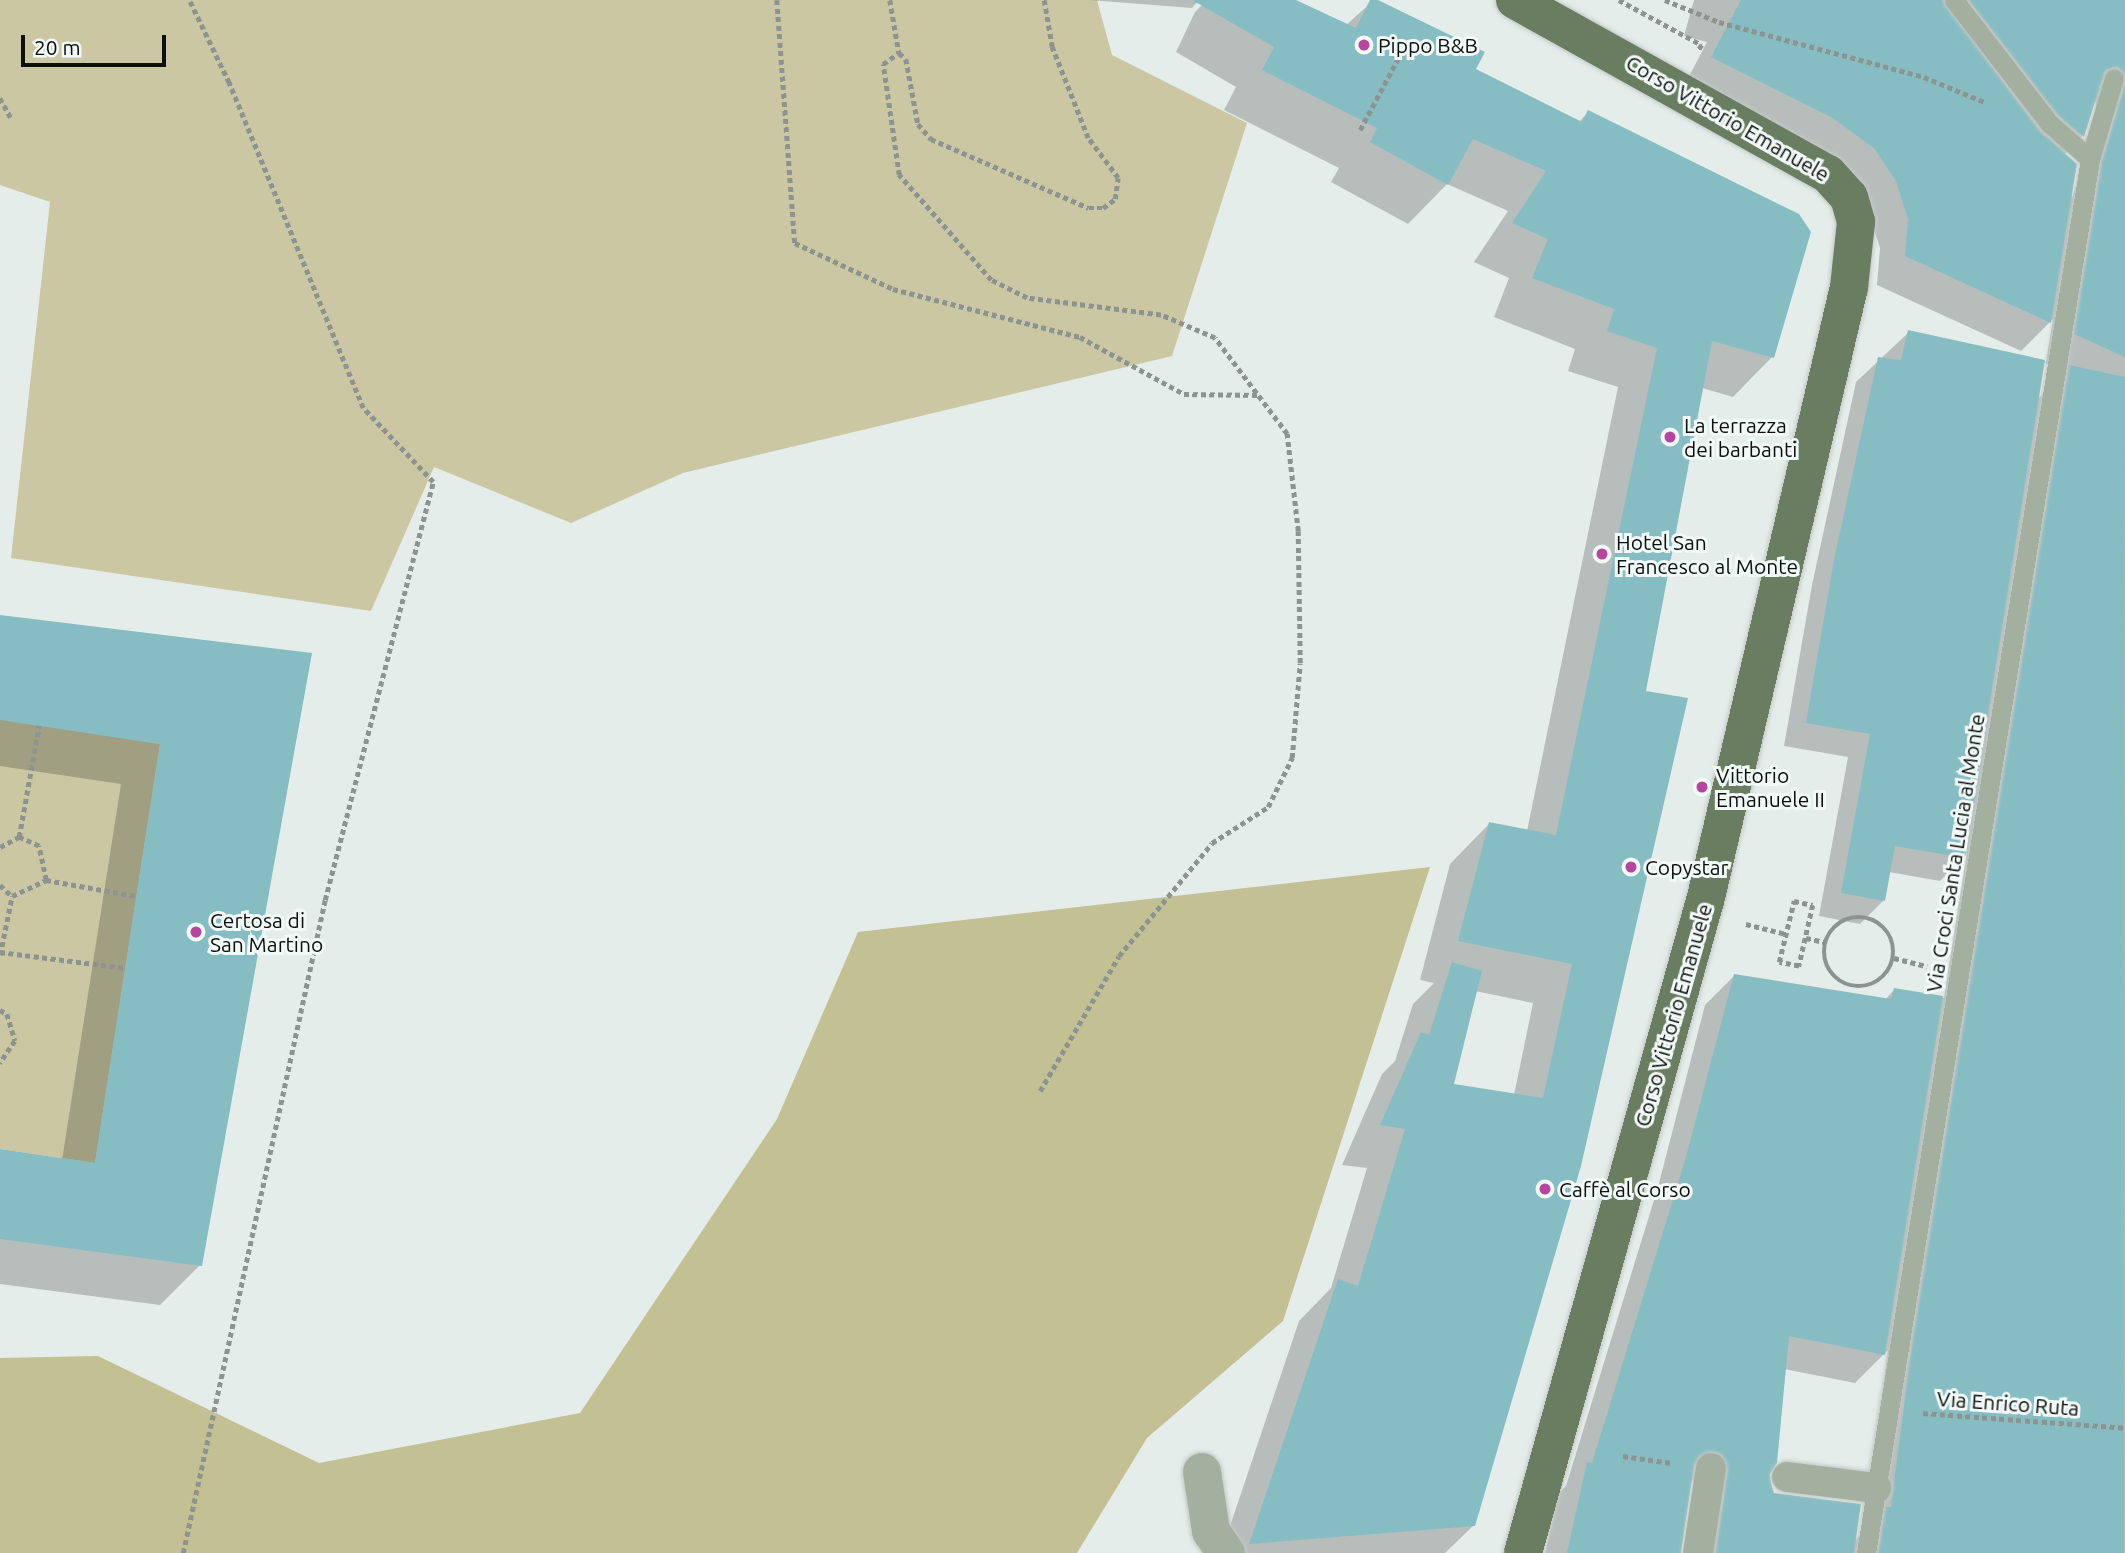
<!DOCTYPE html>
<meta charset="utf-8">
<style>
body{margin:0}
#map{position:relative;width:2125px;height:1553px;overflow:hidden;background:#e5edea;font-family:Ubuntu,sans-serif}
div>[style]{position:absolute}
[style*='--x']{left:calc(var(--x)*1px);top:calc(var(--y)*1px);width:calc(var(--w)*1px);rotate:calc(var(--a)*1deg)}
.green>*{inset:0;background:#cac7a2}
.forest>*{inset:0;background:#c3c094}
.shadow>*{inset:0;background:#0003}
.building>*{inset:0;background:#85bdc3}
.path>*{height:4.5px;margin-top:-2.25px;transform-origin:0;background:repeating-linear-gradient(90deg,#8d9390 0 5px,transparent 0 8.5px)}
.path>.ring{margin:-2.25px;padding:0;box-sizing:content-box;background:none;border:4.5px solid #8d9390;border-radius:50%}
.roads{filter:drop-shadow(0 0 2px #c2c9c7) drop-shadow(0 0 2px #c2c9c7)}
.service>*{height:19px;margin:-9.5px;padding:0 9.5px;transform-origin:9.5px;border-radius:9.5px;background:#a4b09f}
.pedestrian>*{height:30px;margin:-15px;padding:0 15px;transform-origin:15px;border-radius:15px;background:#a4b09f}
.minor>*{height:38px;margin:-19px;padding:0 19px;transform-origin:19px;border-radius:19px;background:#a4b09f}
.primary>*{height:38px;margin:-19px;padding:0 19px;transform-origin:19px;border-radius:19px;background:#697d61}
.dots>*{width:19px;height:19px;translate:-50% -50%;box-sizing:border-box;border:4px solid #f2faf7;border-radius:50%}
span{translate:-50% -50%;white-space:nowrap;text-align:center;line-height:1.15;-webkit-text-stroke:6px #f2faf7;paint-order:stroke}
.poi-label{font-size:21px;color:#0c0f0e}
.left{translate:0 -50%;text-align:left}
.street-label{font-size:21px;color:#0c0f0e}
.scale{position:absolute;left:21px;top:35px;width:145px;height:32px;box-sizing:border-box;border:4px solid #0c0f0e;border-top:0;padding-left:9px;font-size:21px;line-height:24px;white-space:nowrap;color:#0c0f0e;-webkit-text-stroke:5px #f2faf7;paint-order:stroke}
</style>
<div id="map">
<div class="green">
<div style="clip-path:polygon(0 0,1097px 0,1112px 55px,1247px 123px,1172px 356px,683px 473px,571px 523px,434px 467px,371px 611px,11px 558px,50px 202px,0 185px)"></div>
<div style="clip-path:polygon(0 719px,160px 744px,95px 1163px,0 1149px)"></div>
</div>
<div class="forest">
<div style="clip-path:polygon(1430px 867px,1283px 1321px,1147px 1438px,1077px 1553px,0 1553px,0 1358px,98px 1356px,319px 1463px,580px 1413px,777px 1119px,858px 932px)"></div>
</div>
<div class="shadow">
<div style="clip-path:polygon(1089px 0,1199px 0,1192px 8px)"></div>
<div style="clip-path:polygon(evenodd,1207px 0,1292px 0,1345px 26px,1374px 0,1474px 70px,1579px 122px,1588px 112px,1772px 357px,1733px 397px,1702px 388px,1474px 1525px,1445px 1553px,1221px 1553px,1299px 1321px,1331px 1288px,1367px 1168px,1342px 1165px,1382px 1074px,1395px 1061px,1413px 1004px,1434px 983px,1420px 980px,1450px 864px,1489px 824px,1527px 831px,1618px 387px,1568px 371px,1575px 349px,1494px 317px,1509px 278px,1474px 262px,1508px 211px,1447px 184px,1408px 224px,1331px 182px,1339px 168px,1224px 110px,1236px 87px,1176px 52px,1195px 12px,1207px 0,1475px 991px,1533px 1003px,1514px 1095px,1452px 1086px,1475px 991px)"></div>
<div style="clip-path:polygon(evenodd,1694px 0,2125px 0,2125px 1553px,1692px 1553px,1700px 1500px,1692px 1479px,1680px 1553px,1545px 1553px,1559px 1493px,1566px 1486px,1658px 1187px,1705px 1005px,1734px 976px,1885px 1000px,1894px 990px,1944px 998px,1967px 853px,1940px 881px,1889px 872px,1884px 900px,1860px 924px,1819px 916px,1848px 757px,1784px 746px,1812px 585px,1856px 382px,1909px 332px,2046px 362px,2053px 319px,2021px 351px,1877px 285px,1880px 248px,1868px 211px,1684px 86px,1707px 42px,1684px 36px,1694px 0,2094px 97px,2098px 111px,2072px 198px,2064px 155px,2082px 136px,2094px 97px,1694px 0,2043px 362px,2065px 372px,2037px 400px,2043px 362px,1694px 0,1888px 1350px,1864px 1531px,1855px 1540px,1773px 1495px,1768px 1475px,1784px 1369px,1855px 1383px,1888px 1350px)"></div>
<div style="clip-path:polygon(0 617px,310px 655px,200px 1265px,160px 1305px,0 1284px,0 1151px,62px 1160px,121px 784px,0 766px)"></div>
</div>
<div class="building">
<div style="clip-path:polygon(1192px 0,1296px 0,1356px 28px,1370px 0,1378px 0,1485px 52px,1476px 69px,1582px 122px,1588px 110px,1799px 214px,1811px 232px,1774px 358px,1712px 341px,1646px 691px,1688px 698px,1581px 1166px,1475px 1526px,1249px 1544px,1338px 1279px,1358px 1286px,1405px 1129px,1380px 1125px,1421px 1032px,1429px 1035px,1452px 962px,1482px 971px,1454px 1084px,1543px 1098px,1572px 964px,1458px 941px,1489px 822px,1556px 835px,1657px 348px,1607px 331px,1614px 309px,1532px 278px,1548px 239px,1512px 223px,1546px 171px,1473px 139px,1448px 185px,1370px 142px,1377px 128px,1262px 70px,1274px 47px)"></div>
<div style="clip-path:polygon(1741px 0,1942px 0,2039px 131px,2077px 164px,2051px 323px,1905px 256px,1908px 219px,1896px 181px,1874px 148px,1831px 117px,1711px 57px)"></div>
<div style="clip-path:polygon(1969px 0,2125px 0,2125px 73px,2117px 66px,2105px 70px,2084px 137px,2058px 115px)"></div>
<div style="clip-path:polygon(2125px 84px,2125px 357px,2074px 334px,2102px 162px)"></div>
<div style="clip-path:polygon(1908px 330px,2045px 360px,1965px 858px,1895px 846px,1885px 901px,1841px 893px,1870px 734px,1806px 723px,1834px 560px,1878px 357px,1901px 360px)"></div>
<div style="clip-path:polygon(2069px 365px,2125px 377px,2124px 1553px,1878px 1553px,1886px 1507px,1891px 1507px,1910px 1359px)"></div>
<div style="clip-path:polygon(0 615px,312px 653px,202px 1266px,0 1239px,0 1149px,95px 1163px,160px 744px,0 720px)"></div>
<div style="clip-path:polygon(1734px 974px,1891px 999px,1894px 988px,1943px 996px,1885px 1355px,1789px 1336px,1777px 1463px,1770px 1474px,1771px 1483px,1774px 1493px,1861px 1504px,1854px 1553px,1716px 1553px,1728px 1470px,1722px 1455px,1713px 1451px,1698px 1457px,1694px 1465px,1681px 1553px,1567px 1553px,1587px 1462px,1592px 1463px,1686px 1157px)"></div>
</div>
<div class="path">
<div style="--x:777;--y:0;--w:244;--a:85.8"></div>
<div style="--x:795;--y:243;--w:108;--a:25.1"></div>
<div style="--x:893;--y:289;--w:193;--a:14.4"></div>
<div style="--x:1080;--y:337;--w:119;--a:28.7"></div>
<div style="--x:1184;--y:394;--w:75;--a:0.8"></div>
<div style="--x:890;--y:0;--w:54;--a:80.4"></div>
<div style="--x:1619;--y:0;--w:94;--a:28.5"></div>
<div style="--x:1702;--y:45;--w:7;--a:124"></div>
<div style="--x:1665;--y:0;--w:58;--a:22.2"></div>
<div style="--x:1719;--y:22;--w:212;--a:15"></div>
<div style="--x:1924;--y:77;--w:68;--a:22.4"></div>
<div style="--x:0;--y:98;--w:25;--a:61"></div>
<div style="--x:1360;--y:130;--w:92;--a:-62"></div>
<div style="--x:19;--y:837;--w:113;--a:-79.8"></div>
<div style="--x:0;--y:847;--w:21;--a:-28"></div>
<div style="--x:46;--y:880;--w:91;--a:10.1"></div>
<div style="--x:0;--y:885;--w:16;--a:43"></div>
<div style="--x:12;--y:896;--w:38;--a:-25"></div>
<div style="--x:46;--y:880;--w:35;--a:-102"></div>
<div style="--x:39;--y:846;--w:22;--a:-156"></div>
<div style="--x:1794;--y:901;--w:19;--a:12"></div>
<div style="--x:1813;--y:905;--w:63;--a:102.9"></div>
<div style="--x:1799;--y:966;--w:20;--a:-169"></div>
<div style="--x:1779;--y:962;--w:63;--a:-76.2"></div>
<div class="ring" style="left:1824px;top:917px;width:65.5px;height:65.5px"></div>
<div style="--x:1746;--y:924;--w:41;--a:14"></div>
<div style="--x:1806;--y:938;--w:19;--a:12"></div>
<div style="--x:0;--y:952;--w:126;--a:7.3"></div>
<div style="--x:0;--y:955;--w:60;--a:-78.5"></div>
<div style="--x:1894;--y:958;--w:34;--a:14"></div>
<div style="--x:0;--y:1010;--w:8;--a:30"></div>
<div style="--x:7;--y:1014;--w:28;--a:73"></div>
<div style="--x:15;--y:1041;--w:27;--a:124"></div>
<div style="--x:1040;--y:1091;--w:156;--a:-59.7"></div>
<div style="--x:1119;--y:956;--w:146;--a:-50.5"></div>
<div style="--x:1212;--y:843;--w:67;--a:-32.7"></div>
<div style="--x:1268;--y:807;--w:55;--a:-63.9"></div>
<div style="--x:1292;--y:758;--w:95;--a:-85.2"></div>
<div style="--x:1300;--y:663;--w:132;--a:-90.9"></div>
<div style="--x:1298;--y:531;--w:98;--a:-96.5"></div>
<div style="--x:1287;--y:434;--w:120;--a:-126.9"></div>
<div style="--x:1215;--y:338;--w:59;--a:-156.9"></div>
<div style="--x:1161;--y:315;--w:135;--a:-172.8"></div>
<div style="--x:1027;--y:298;--w:40;--a:-153.4"></div>
<div style="--x:991;--y:280;--w:140;--a:-131.2"></div>
<div style="--x:899;--y:175;--w:112;--a:-98.2"></div>
<div style="--x:883;--y:64;--w:19;--a:-35"></div>
<div style="--x:899;--y:53;--w:9;--a:41"></div>
<div style="--x:906;--y:59;--w:66;--a:79.5"></div>
<div style="--x:918;--y:124;--w:20;--a:49"></div>
<div style="--x:931;--y:139;--w:172;--a:23.6"></div>
<div style="--x:1089;--y:208;--w:14;--a:0"></div>
<div style="--x:1103;--y:208;--w:15;--a:-37"></div>
<div style="--x:1115;--y:199;--w:21;--a:-82"></div>
<div style="--x:1118;--y:178;--w:50;--a:-126.9"></div>
<div style="--x:1088;--y:138;--w:98;--a:-111.6"></div>
<div style="--x:1052;--y:47;--w:48;--a:-99.7"></div>
<div style="--x:1923;--y:1413;--w:203;--a:4.2"></div>
<div style="--x:1623;--y:1456;--w:49;--a:8.3"></div>
<div style="--x:183;--y:1553;--w:668;--a:-77.73"></div>
<div style="--x:325;--y:900;--w:432;--a:-75.5"></div>
<div style="--x:433;--y:482;--w:102;--a:-133.4"></div>
<div style="--x:363;--y:408;--w:352;--a:-112.4"></div>
<div style="--x:229;--y:83;--w:92;--a:-115.7"></div>
</div>
<div class="roads">
<div class="service">
<div style="--x:1954;--y:0;--w:155;--a:52.3"></div>
<div style="--x:2049;--y:123;--w:55;--a:41.3"></div>
<div style="--x:1866;--y:1553;--w:1412;--a:-80.87"></div>
<div style="--x:2090;--y:159;--w:84;--a:-73.5"></div>
</div>
<div class="pedestrian">
<div style="--x:1787;--y:1477;--w:90;--a:7"></div>
<div style="--x:1698;--y:1553;--w:86;--a:-81.3"></div>
</div>
<div class="minor">
<div style="--x:1202;--y:1472;--w:60;--a:81.3"></div>
<div style="--x:1211;--y:1531;--w:27;--a:56"></div>
</div>
<div class="primary">
<div style="--x:1515;--y:0;--w:358;--a:29.1"></div>
<div style="--x:1828;--y:174;--w:31;--a:48"></div>
<div style="--x:1849;--y:197;--w:26;--a:74"></div>
<div style="--x:1856;--y:222;--w:65;--a:96.1"></div>
<div style="--x:1849;--y:287;--w:627;--a:103.19"></div>
<div style="--x:1706;--y:897;--w:681;--a:105.59"></div>
</div>
</div>
<div class="dots">
<div style="left:1364px;top:45px;background:#b7449e"></div>
<div style="left:1670px;top:437px;background:#b7449e"></div>
<div style="left:1602px;top:554px;background:#b7449e"></div>
<div style="left:1702px;top:787px;background:#b7449e"></div>
<div style="left:1631px;top:867px;background:#b7449e"></div>
<div style="left:196px;top:932px;background:#b7449e"></div>
<div style="left:1545px;top:1189px;background:#b7449e"></div>
</div>
<div class="poi-label">
<span class="left" style="left:1378px;top:45px">Pippo B&amp;B</span>
<span class="left" style="left:1684px;top:437px">La terrazza<br>dei barbanti</span>
<span class="left" style="left:1616px;top:554px">Hotel San<br>Francesco al Monte</span>
<span class="left" style="left:1716px;top:787px">Vittorio<br>Emanuele II</span>
<span class="left" style="left:1645px;top:867px">Copystar</span>
<span class="left" style="left:210px;top:932px">Certosa di<br>San Martino</span>
<span class="left" style="left:1559px;top:1189px">Caffè al Corso</span>
</div>
<div class="street-label">
<span style="left:1728px;top:118px;rotate:30deg">Corso Vittorio Emanuele</span>
<span style="left:1955px;top:853px;rotate:-81deg">Via Croci Santa Lucia al Monte</span>
<span style="left:1673px;top:1015px;rotate:-74deg">Corso Vittorio Emanuele</span>
<span style="left:2008px;top:1403px;rotate:4deg">Via Enrico Ruta</span>
</div>
<div class="scale">20 m</div>
</div>
